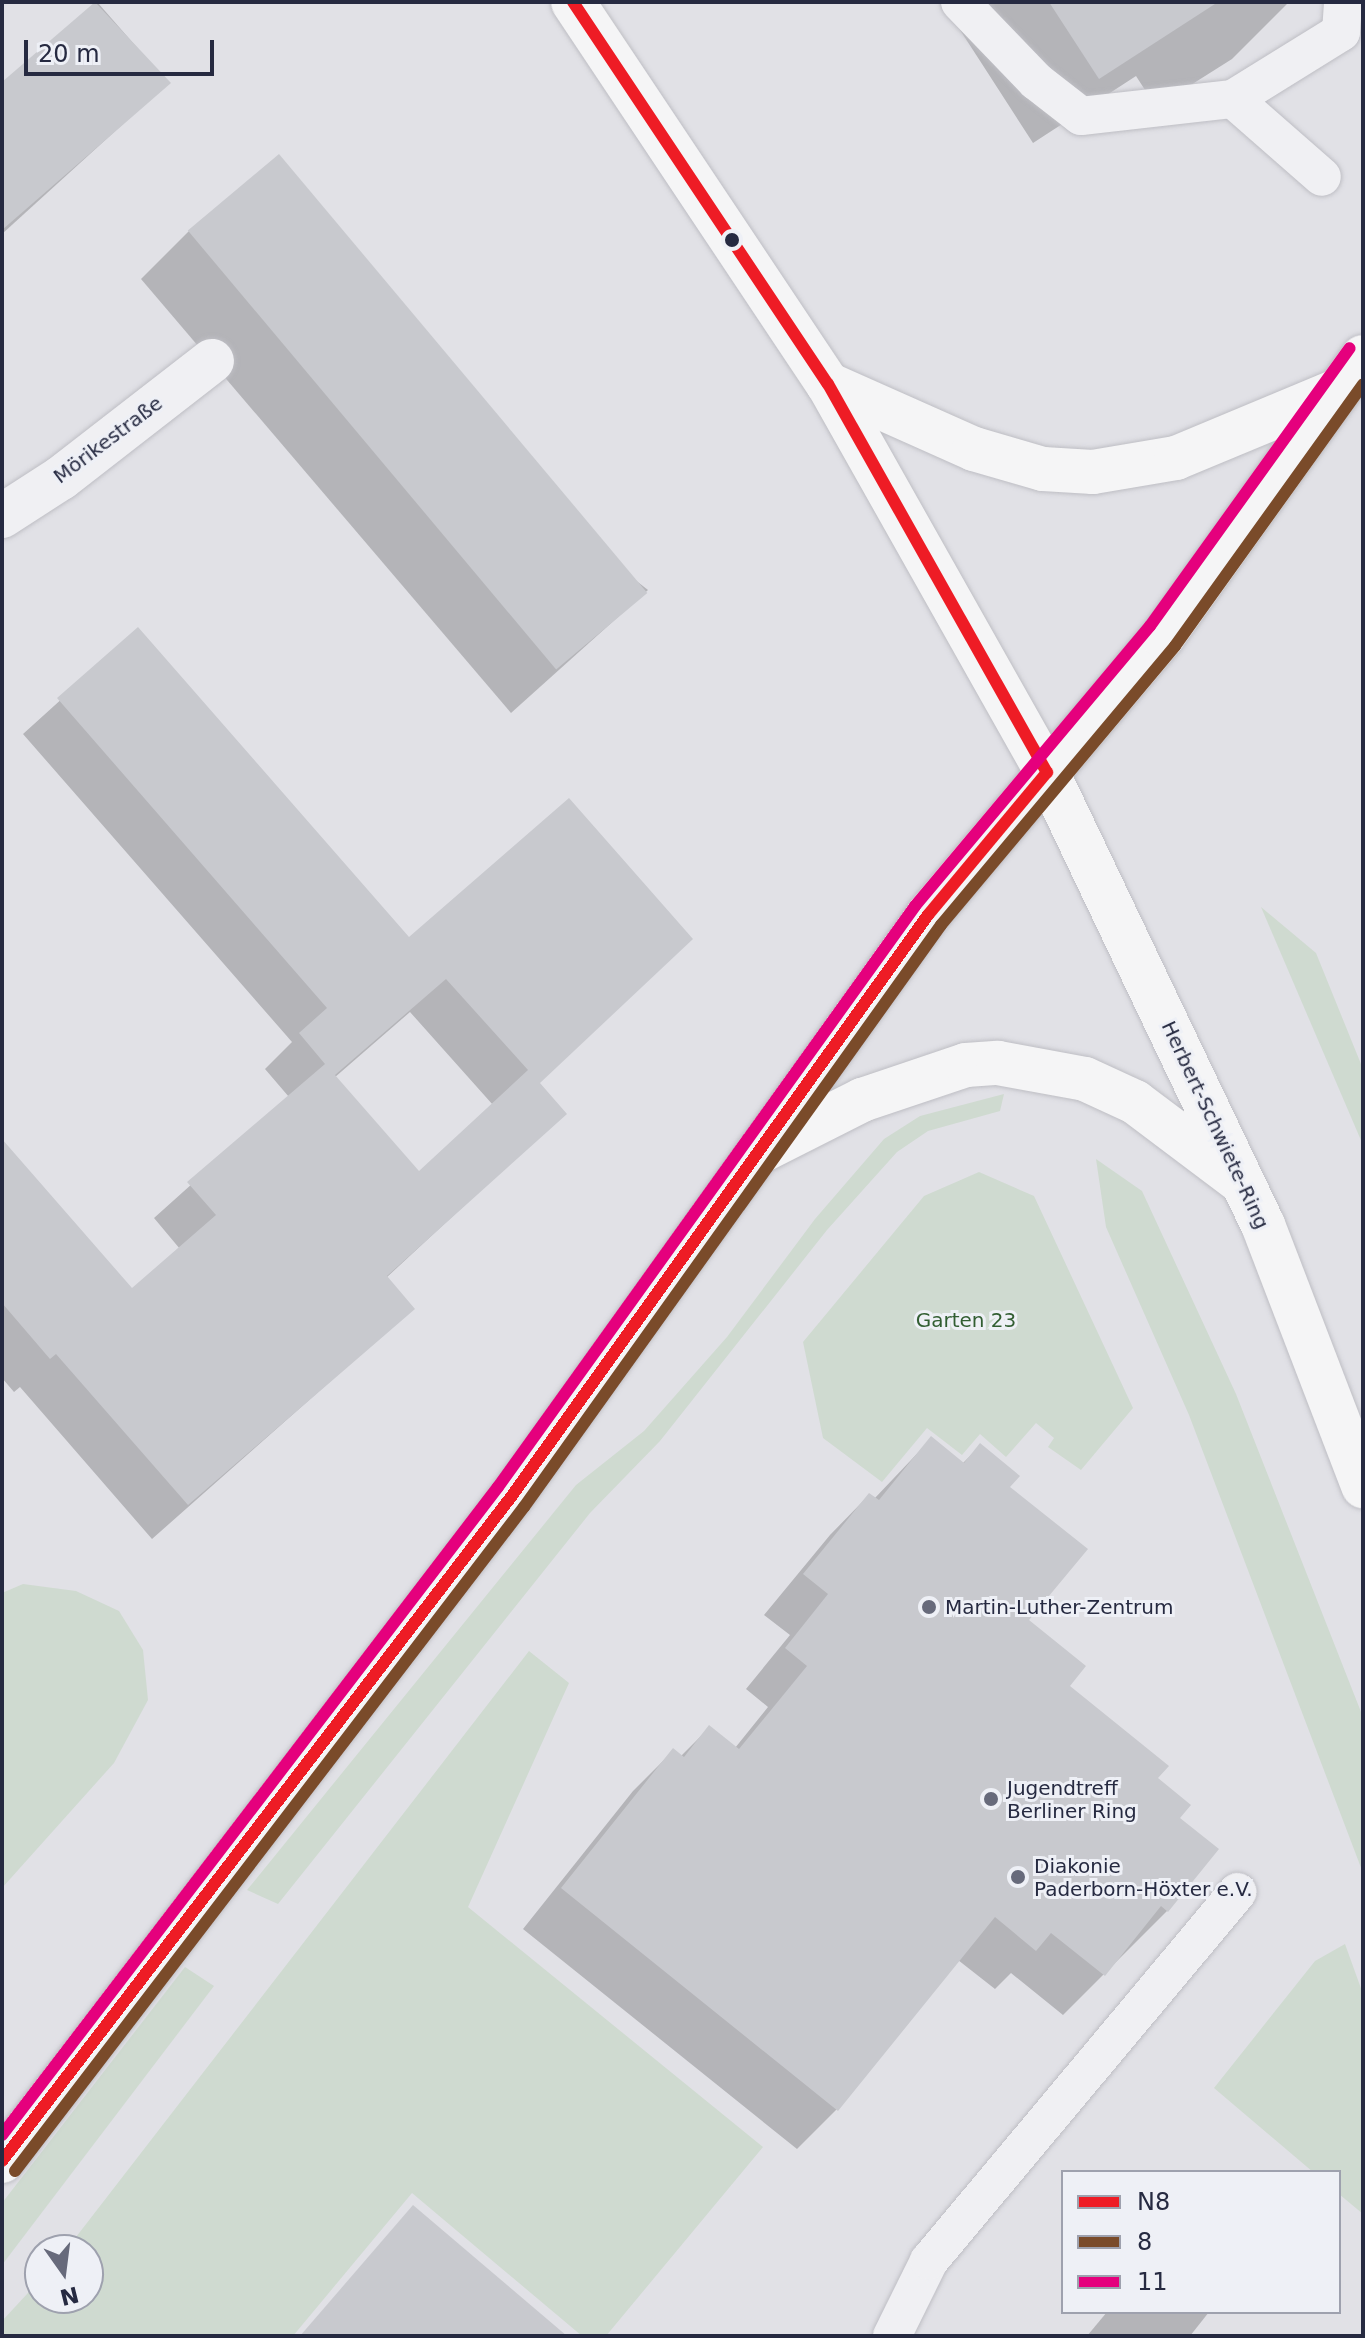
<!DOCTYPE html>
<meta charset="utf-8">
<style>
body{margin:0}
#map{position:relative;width:1365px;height:2338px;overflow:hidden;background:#e1e1e6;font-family:"DejaVu Sans",sans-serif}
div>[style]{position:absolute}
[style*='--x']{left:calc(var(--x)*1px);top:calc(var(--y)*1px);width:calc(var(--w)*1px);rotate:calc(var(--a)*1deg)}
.green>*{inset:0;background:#cfdad0}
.shadow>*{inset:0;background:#0003}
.building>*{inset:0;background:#c8c9ce;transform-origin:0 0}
.roads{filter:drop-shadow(0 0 2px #bebec4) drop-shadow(0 0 2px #bebec4)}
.service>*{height:38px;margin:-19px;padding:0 19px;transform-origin:19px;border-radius:19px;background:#f0f0f3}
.minor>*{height:44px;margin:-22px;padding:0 22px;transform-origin:22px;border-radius:22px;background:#f0f0f3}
.secondary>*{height:44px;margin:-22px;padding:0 22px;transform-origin:22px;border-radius:22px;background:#f5f5f6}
.bus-1>*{height:12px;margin:-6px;padding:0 6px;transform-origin:6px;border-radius:6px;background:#ee1c25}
.bus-2>*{height:12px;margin:-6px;padding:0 6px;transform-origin:6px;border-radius:6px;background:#7a4b2a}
.bus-3>*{height:12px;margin:-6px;padding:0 6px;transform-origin:6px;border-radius:6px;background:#e5007d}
.dots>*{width:22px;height:22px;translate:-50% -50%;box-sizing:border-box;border:4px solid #eef0f6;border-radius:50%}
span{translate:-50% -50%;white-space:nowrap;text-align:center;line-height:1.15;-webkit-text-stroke:6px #eef0f6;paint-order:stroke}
.street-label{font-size:20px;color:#262a41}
.park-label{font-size:20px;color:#325e32}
.poi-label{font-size:20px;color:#262a41}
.left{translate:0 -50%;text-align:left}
.frame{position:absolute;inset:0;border:4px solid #262a41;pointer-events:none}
.legend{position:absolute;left:1061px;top:2170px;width:280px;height:144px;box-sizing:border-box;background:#eef0f6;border:2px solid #9ea1ae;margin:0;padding:10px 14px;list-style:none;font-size:24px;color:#262a41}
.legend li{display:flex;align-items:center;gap:16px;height:40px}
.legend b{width:40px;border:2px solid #9ea1ae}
.north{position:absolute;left:24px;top:2234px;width:80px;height:80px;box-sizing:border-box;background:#eef0f6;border:2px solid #9ea1ae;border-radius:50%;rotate:166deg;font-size:22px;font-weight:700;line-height:32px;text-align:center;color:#262a41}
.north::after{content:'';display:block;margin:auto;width:28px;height:36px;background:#676a7b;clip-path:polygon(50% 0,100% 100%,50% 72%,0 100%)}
.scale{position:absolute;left:24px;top:40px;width:190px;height:36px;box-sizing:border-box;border:4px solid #262a41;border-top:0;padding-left:10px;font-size:24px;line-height:28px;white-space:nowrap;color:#262a41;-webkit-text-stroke:6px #eef0f6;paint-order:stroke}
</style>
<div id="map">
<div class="green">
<div style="clip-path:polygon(1261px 907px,1316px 953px,1363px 1069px,1363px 1145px)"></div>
<div style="clip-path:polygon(1004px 1094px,1000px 1111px,928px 1131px,897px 1152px,827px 1230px,660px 1441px,590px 1513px,278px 1904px,247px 1890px,576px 1485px,644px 1431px,727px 1337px,815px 1219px,884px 1139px,920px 1116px)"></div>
<div style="clip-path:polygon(1096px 1159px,1142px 1191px,1236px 1394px,1363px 1717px,1363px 1873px,1189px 1415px,1106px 1227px)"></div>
<div style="clip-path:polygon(979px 1172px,1034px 1196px,1133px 1408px,1081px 1470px,1048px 1447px,1054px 1438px,1036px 1423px,1006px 1457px,980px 1434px,962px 1455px,927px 1428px,882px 1482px,823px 1438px,803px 1342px,924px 1196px)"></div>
<div style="clip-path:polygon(23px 1584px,76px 1591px,119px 1611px,143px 1650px,148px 1700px,114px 1763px,2px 1888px,2px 1593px)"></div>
<div style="clip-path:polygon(529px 1651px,569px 1683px,468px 1907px,763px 2147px,606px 2336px,582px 2336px,412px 2193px,293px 2336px,2px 2336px,2px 2321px,40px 2280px,40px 2298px,88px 2298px,88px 2250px,66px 2250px)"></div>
<div style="clip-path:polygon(1345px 1944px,1363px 1994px,1363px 2214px,1339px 2194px,1339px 2172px,1313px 2172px,1214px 2088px,1315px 1961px)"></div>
<div style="clip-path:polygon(185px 1967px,214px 1986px,2px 2265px,2px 2203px)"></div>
</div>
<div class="shadow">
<div style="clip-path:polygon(942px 2px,1289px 2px,1232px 59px,1156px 107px,1136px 76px,1033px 143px)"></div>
<div style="clip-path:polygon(98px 3px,168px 83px,2px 234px,2px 85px)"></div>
<div style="clip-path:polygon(189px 231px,648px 590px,511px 713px,141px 279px)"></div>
<div style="clip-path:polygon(evenodd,138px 630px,409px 940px,568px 801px,538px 1084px,564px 1113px,386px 1278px,412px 1309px,152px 1539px,20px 1387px,14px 1392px,2px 1378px,2px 1142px,132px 1290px,180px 1249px,154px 1218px,289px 1097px,265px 1069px,292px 1042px,23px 734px,138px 630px,410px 1012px,493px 1105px,418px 1174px,334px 1078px,410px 1012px)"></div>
<div style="clip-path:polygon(931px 1439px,962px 1464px,980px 1446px,1008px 1487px,1027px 1620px,1067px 1687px,1155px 1779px,1177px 1818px,1216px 1850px,1167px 1911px,1063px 2015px,1011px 1973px,995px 1989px,958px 1960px,837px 2109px,797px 2149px,523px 1929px,633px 1791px,673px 1751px,680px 1757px,709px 1728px,735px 1748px,768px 1707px,746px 1689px,790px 1635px,764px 1615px,830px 1535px,869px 1495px,874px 1499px)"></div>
<div style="clip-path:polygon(1107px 2312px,1209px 2312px,1190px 2336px,1087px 2336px)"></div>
</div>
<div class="building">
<div style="clip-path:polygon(95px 2px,171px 83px,2px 230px,2px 82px)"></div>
<div style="clip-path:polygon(1049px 2px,1218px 2px,1099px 79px)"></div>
<div style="left:279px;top:154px;width:573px;height:119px;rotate:50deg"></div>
<div style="clip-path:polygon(evenodd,138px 627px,409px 937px,569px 798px,693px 939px,540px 1083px,567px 1114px,387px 1276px,415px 1309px,188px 1505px,56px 1354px,50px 1359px,2px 1303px,2px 1139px,132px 1288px,216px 1215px,187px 1182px,325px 1064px,299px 1033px,327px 1008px,57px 698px,138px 627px,446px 979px,528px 1070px,419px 1171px,335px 1075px,446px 979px)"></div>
<div style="clip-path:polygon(931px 1436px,964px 1463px,980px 1443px,1020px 1476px,1010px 1487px,1088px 1549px,1029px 1620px,1086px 1666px,1070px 1686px,1169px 1766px,1158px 1778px,1191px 1805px,1180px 1818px,1219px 1849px,1168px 1912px,1161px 1906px,1105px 1976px,1051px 1933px,1036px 1951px,995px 1917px,838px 2111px,561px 1888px,673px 1748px,684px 1757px,709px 1725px,739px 1749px,807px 1666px,785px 1648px,828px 1594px,803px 1574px,869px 1493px,879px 1500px)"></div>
<div style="clip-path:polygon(413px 2205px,567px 2336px,300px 2336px)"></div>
</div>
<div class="roads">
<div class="service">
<div style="--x:960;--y:2;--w:110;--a:46.1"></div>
<div style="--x:1036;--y:81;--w:57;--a:37.9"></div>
<div style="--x:1081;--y:116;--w:153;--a:-6.4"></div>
<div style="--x:1233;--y:99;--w:127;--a:-31.8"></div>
<div style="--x:1341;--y:32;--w:30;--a:-86"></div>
<div style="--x:1233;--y:99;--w:118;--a:41.2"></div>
<div style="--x:892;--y:2336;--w:84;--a:-63.7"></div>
<div style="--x:929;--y:2261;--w:481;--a:-50.1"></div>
</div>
<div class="minor">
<div style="--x:2;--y:516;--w:70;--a:-32.8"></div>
<div style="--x:61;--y:478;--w:191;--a:-37.8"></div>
</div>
<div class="secondary">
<div style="--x:573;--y:2;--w:459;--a:56.3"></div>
<div style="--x:828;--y:384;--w:446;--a:60.6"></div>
<div style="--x:1047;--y:772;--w:502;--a:64.51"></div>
<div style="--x:1263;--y:1225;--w:280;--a:69"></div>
<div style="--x:828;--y:384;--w:160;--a:24"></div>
<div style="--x:974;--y:449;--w:72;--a:16.2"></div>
<div style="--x:1043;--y:469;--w:50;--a:3.4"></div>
<div style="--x:1093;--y:472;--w:84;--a:-9.6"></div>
<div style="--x:1176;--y:458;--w:174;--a:-22.6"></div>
<div style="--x:757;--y:1153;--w:118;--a:-26.8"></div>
<div style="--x:862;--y:1100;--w:110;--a:-18.6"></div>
<div style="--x:966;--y:1065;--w:32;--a:-4"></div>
<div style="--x:998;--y:1063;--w:88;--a:10.4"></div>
<div style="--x:1085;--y:1079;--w:55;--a:24.7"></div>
<div style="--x:1135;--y:1102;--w:128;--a:37"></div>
<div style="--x:2;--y:2161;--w:837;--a:-52.53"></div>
<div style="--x:511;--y:1497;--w:716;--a:-54.38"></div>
<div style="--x:928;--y:915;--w:365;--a:-49.9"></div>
<div style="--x:1163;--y:636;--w:343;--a:-54.4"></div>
</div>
</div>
<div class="bus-1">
<div style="--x:573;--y:2;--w:459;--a:56.3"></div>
<div style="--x:828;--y:384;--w:446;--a:60.6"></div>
<div style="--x:2;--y:2161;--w:837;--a:-52.53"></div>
<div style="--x:511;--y:1497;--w:716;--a:-54.38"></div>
<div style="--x:928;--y:915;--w:186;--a:-50.2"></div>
</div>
<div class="bus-2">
<div style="--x:15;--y:2171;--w:837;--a:-52.53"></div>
<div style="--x:524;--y:1507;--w:716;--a:-54.38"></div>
<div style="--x:941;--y:925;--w:364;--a:-50"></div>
<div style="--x:1175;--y:646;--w:322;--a:-54.3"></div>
</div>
<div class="bus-3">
<div style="--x:2;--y:2135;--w:816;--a:-52.57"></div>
<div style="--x:498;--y:1487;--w:715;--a:-54.33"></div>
<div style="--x:915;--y:906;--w:366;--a:-50"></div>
<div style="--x:1150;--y:626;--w:342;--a:-54.3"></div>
</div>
<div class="dots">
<div style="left:732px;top:240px;background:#262a41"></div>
<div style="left:929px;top:1607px;background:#676a7b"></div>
<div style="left:991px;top:1799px;background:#676a7b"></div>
<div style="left:1018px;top:1877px;background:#676a7b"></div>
</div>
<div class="street-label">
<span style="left:108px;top:440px;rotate:-37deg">Mörikestraße</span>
<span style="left:1215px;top:1125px;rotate:65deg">Herbert-Schwiete-Ring</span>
</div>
<div class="park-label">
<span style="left:966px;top:1320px">Garten 23</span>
</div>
<div class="poi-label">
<span class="left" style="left:945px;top:1607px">Martin-Luther-Zentrum</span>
<span class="left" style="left:1007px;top:1800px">Jugendtreff<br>Berliner Ring</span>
<span class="left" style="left:1034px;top:1878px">Diakonie<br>Paderborn-Höxter e.V.</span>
</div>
<div class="frame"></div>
<ul class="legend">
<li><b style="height:10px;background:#ee1c25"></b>N8</li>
<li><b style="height:10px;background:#7a4b2a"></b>8</li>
<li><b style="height:10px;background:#e5007d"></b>11</li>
</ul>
<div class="north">N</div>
<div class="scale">20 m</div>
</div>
